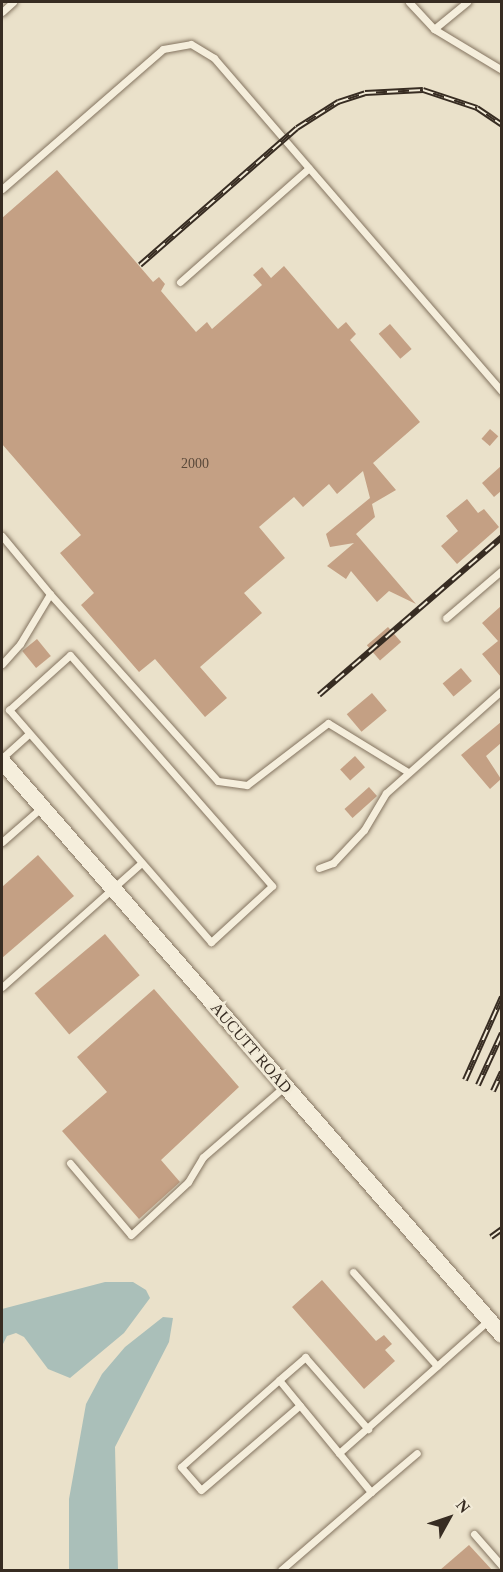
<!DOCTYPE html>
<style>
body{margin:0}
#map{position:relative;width:503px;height:1572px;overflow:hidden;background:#eae1ca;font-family:Georgia,serif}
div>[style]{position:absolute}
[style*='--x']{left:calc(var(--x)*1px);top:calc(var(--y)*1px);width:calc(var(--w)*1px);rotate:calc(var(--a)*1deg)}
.water>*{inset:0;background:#aabfb9}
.building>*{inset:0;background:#c4a084;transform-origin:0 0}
.roads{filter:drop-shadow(0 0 2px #847460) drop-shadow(0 0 2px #847460)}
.service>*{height:7px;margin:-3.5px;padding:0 3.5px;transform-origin:3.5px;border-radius:3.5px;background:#f5eedc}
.tertiary>*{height:16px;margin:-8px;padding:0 8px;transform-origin:8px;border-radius:8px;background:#f5eedc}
.rail>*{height:6px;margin-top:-3px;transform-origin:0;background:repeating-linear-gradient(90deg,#f2ebd8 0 11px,#372c22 0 22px);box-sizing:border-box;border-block:2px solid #372c22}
span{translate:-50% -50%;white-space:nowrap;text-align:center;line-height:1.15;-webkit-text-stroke:6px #f2ebd8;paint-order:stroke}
.number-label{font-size:14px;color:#5a493a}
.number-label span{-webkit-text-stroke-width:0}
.street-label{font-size:16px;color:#372c22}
.frame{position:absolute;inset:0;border:3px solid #372c22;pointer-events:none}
.north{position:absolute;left:419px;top:1488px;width:60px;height:60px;-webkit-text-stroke:4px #f2ebd8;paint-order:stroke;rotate:50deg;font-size:16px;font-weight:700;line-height:24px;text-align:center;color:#372c22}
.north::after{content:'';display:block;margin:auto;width:21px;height:27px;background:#372c22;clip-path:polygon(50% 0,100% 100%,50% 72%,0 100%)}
</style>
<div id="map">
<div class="water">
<div style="clip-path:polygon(105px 1282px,133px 1282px,146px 1290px,150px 1298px,124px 1333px,70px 1378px,48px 1369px,24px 1337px,16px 1333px,7px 1336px,2px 1346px,2px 1309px)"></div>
<div style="clip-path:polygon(163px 1317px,173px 1318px,169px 1342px,115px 1447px,118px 1570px,69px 1570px,69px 1499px,86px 1404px,102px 1374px,125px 1347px)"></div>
</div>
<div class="building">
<div style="clip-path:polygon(57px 170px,153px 282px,159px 277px,165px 284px,161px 291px,196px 332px,207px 322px,212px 329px,262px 285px,253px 275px,262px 267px,271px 278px,284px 266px,338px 329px,346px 322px,356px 334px,350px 340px,420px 422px,373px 463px,396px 490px,372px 504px,375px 517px,356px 534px,416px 604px,389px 591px,377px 602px,351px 571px,346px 579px,327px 566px,354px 543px,330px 547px,326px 534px,370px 498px,363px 471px,337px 494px,329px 484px,303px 507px,294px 497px,259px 527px,285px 558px,244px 593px,262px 613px,200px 667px,227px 698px,205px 717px,155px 659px,139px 672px,81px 605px,94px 593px,60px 553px,81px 535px,2px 444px,2px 218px)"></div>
<div style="left:390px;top:324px;width:33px;height:15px;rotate:49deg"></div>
<div style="left:490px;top:429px;width:11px;height:13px;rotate:41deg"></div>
<div style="clip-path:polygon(501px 466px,501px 491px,494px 497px,482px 483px)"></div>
<div style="clip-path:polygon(467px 499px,478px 513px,484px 509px,499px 527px,457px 564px,441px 546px,458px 531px,446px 516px)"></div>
<div style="clip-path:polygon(501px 606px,501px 677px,482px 654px,498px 641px,482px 623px)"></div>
<div style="left:388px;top:627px;width:20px;height:28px;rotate:49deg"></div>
<div style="left:37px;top:639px;width:22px;height:19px;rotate:51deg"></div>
<div style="left:461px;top:668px;width:17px;height:24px;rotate:50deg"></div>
<div style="left:372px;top:693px;width:23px;height:33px;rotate:50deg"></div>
<div style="clip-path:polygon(501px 722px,501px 743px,486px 756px,501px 779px,490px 789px,461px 755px)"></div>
<div style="left:355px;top:756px;width:15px;height:20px;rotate:48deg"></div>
<div style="left:369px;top:787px;width:12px;height:33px;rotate:48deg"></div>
<div style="clip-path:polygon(38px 855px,74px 896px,2px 958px,2px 887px)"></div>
<div style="left:105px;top:934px;width:54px;height:92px;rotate:50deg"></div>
<div style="clip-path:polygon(154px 989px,239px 1087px,161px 1160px,180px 1182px,139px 1219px,62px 1131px,107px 1092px,77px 1057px)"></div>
<div style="clip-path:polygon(322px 1280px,376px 1341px,384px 1335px,392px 1344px,385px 1350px,395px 1361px,364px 1389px,292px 1307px)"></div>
<div style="clip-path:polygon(469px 1545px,492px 1570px,440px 1570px)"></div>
</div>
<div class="roads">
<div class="service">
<div style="--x:409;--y:2;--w:37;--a:47"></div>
<div style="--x:434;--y:29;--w:79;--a:31.1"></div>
<div style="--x:2;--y:12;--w:15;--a:-42"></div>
<div style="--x:434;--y:29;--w:43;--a:-39.3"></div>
<div style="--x:2;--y:189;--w:213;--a:-41"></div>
<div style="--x:163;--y:49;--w:28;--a:-10"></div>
<div style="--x:191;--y:44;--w:27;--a:31"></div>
<div style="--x:214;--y:58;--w:441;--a:49.2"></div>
<div style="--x:180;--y:282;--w:172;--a:-41.5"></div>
<div style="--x:2;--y:536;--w:75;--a:50.4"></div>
<div style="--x:50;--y:594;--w:58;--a:121"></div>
<div style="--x:20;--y:644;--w:27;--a:132"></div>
<div style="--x:50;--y:594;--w:251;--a:48.1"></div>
<div style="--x:218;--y:781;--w:29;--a:8"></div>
<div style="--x:247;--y:785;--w:102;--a:-37.4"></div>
<div style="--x:328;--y:723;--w:94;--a:31.5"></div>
<div style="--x:446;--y:618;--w:74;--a:-40.6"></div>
<div style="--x:70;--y:655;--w:307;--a:48.8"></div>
<div style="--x:272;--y:886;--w:83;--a:137.4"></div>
<div style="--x:211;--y:942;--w:308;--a:-131"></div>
<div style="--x:9;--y:710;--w:82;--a:-42"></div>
<div style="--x:2;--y:758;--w:36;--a:-42"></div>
<div style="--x:2;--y:842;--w:53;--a:-41.2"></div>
<div style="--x:319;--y:868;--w:15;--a:-20"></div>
<div style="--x:333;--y:863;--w:45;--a:-46.8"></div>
<div style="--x:364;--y:830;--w:43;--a:-59.3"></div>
<div style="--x:386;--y:793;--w:155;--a:-41.6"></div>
<div style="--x:2;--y:987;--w:186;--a:-41.7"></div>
<div style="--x:70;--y:1163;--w:94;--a:49.7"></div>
<div style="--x:131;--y:1235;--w:78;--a:-42.9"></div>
<div style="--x:188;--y:1182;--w:29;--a:-59"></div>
<div style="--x:203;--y:1157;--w:108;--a:-40.9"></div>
<div style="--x:353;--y:1272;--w:126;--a:48.2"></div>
<div style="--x:279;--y:1380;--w:131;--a:138.4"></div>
<div style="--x:181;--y:1467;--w:30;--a:49"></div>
<div style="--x:201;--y:1490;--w:130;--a:-40.6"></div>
<div style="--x:339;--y:1453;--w:94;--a:-129.4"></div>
<div style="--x:279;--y:1380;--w:35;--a:-41"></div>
<div style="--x:305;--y:1357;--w:96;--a:48.8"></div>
<div style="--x:371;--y:1492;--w:60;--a:-40.3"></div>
<div style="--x:474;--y:1534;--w:43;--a:48.8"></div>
<div style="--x:281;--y:1570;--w:119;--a:-40.9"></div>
<div style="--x:371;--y:1492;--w:50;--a:-129.4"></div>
<div style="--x:339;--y:1453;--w:200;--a:-41.6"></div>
</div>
<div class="tertiary">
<div style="--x:2;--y:761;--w:761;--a:48.94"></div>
</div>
</div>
<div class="rail">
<div style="--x:140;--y:265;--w:208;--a:-41.1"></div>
<div style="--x:297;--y:128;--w:49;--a:-32.4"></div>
<div style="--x:338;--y:102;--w:28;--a:-18"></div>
<div style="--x:365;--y:93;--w:58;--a:-3"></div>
<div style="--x:423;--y:90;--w:57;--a:18.4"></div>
<div style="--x:477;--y:108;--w:30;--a:34"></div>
<div style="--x:319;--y:695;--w:242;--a:-40.8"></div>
<div style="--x:465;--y:1080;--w:91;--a:-66"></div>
<div style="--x:478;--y:1085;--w:57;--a:-65.2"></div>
<div style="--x:493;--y:1091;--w:21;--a:-65"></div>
<div style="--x:491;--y:1237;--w:14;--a:-36"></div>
</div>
<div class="number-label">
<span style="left:195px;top:464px">2000</span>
</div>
<div class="street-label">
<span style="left:251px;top:1048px;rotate:49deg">AUCUTT ROAD</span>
</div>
<div class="frame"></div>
<div class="north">N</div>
</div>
